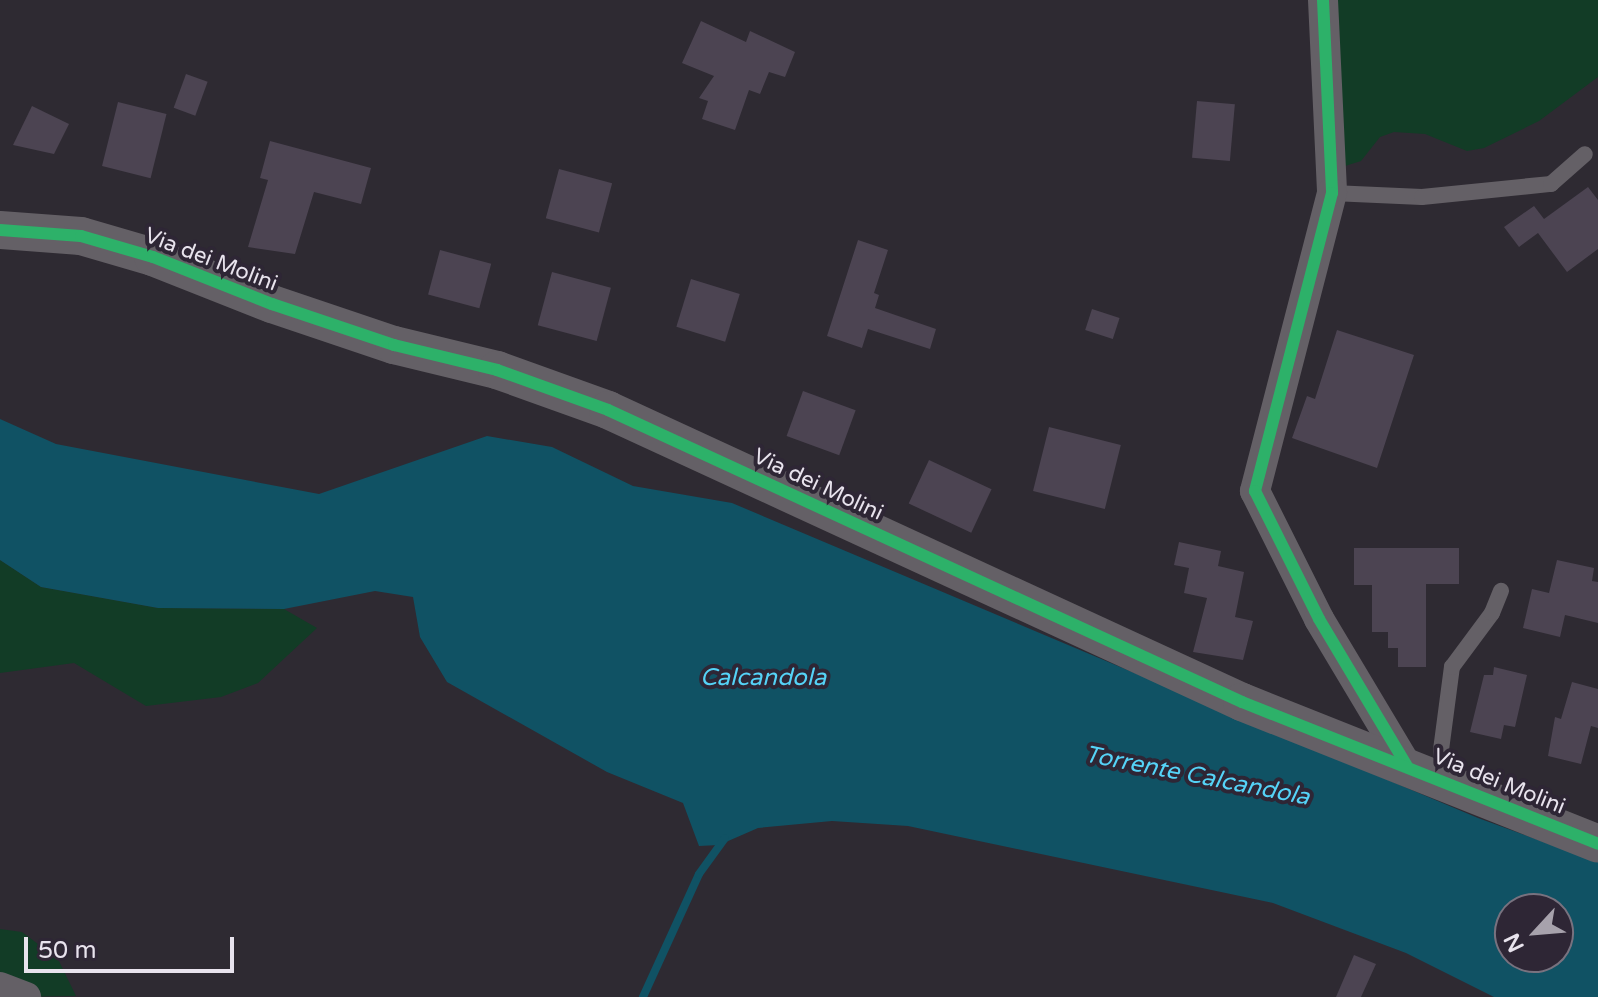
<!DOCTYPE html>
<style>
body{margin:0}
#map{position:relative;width:1598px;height:997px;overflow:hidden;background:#2e2a32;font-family:"Varela Round",sans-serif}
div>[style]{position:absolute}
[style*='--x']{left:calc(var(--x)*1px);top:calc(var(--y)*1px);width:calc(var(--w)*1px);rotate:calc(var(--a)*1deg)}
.green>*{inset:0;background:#123c26}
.water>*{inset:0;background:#105264}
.stream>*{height:8px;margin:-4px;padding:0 4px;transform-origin:4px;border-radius:4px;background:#105264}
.building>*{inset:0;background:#4c4452;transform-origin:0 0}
.service>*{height:16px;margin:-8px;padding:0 8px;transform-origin:8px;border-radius:8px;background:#646066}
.minor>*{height:30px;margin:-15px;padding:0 15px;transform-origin:15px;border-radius:15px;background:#646066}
.tertiary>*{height:38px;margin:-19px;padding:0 19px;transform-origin:19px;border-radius:19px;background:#646066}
.cycleway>*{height:12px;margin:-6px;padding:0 6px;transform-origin:6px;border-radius:6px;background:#2db169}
span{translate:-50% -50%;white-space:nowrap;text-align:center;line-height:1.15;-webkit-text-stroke:8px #2e2635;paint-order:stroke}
.street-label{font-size:22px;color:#e8e3ed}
.water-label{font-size:24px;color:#55d3f7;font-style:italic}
.north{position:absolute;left:1494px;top:893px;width:80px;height:80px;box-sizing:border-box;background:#2e2635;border:2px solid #78727f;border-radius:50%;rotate:244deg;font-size:22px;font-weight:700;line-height:32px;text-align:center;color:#e8e3ed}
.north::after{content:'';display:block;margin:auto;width:28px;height:36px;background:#a7a2ac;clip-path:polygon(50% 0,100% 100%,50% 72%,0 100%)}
.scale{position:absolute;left:24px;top:937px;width:210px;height:36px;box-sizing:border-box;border:4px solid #e8e3ed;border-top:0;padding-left:10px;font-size:24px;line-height:28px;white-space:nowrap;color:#e8e3ed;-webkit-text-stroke:6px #2e2635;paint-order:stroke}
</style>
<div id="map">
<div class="green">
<div style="clip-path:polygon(1337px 0,1598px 0,1598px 77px,1539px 121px,1484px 148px,1467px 151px,1425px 134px,1394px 132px,1380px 137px,1361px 161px,1345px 166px)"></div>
<div style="clip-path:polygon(0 560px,41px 587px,158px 608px,284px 609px,317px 628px,258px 683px,221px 697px,146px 706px,74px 663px,0 673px)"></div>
<div style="clip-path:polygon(0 929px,22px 932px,58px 959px,76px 996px,0 997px)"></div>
</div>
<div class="water">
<div style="clip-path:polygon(evenodd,0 419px,56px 444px,319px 494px,487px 436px,552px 447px,633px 486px,732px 503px,1478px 818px,1598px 862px,1598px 997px,1494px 997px,1406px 953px,1273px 903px,908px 826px,832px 821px,758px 828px,719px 845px,699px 846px,683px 803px,607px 772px,447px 682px,420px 637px,413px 597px,375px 591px,284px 609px,158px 608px,41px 587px,0 560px,0 419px,1510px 909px,1558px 909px,1558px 957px,1510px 957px,1510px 909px)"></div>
</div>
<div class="stream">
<div style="--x:643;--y:997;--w:135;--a:-65.5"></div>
<div style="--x:699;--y:874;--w:44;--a:-54.2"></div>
</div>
<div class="building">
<div style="clip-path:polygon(701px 21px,746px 42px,750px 31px,795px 52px,785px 77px,769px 72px,760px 94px,749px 90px,735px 130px,702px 119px,708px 101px,699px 98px,714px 76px,682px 63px)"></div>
<div style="left:186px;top:74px;width:23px;height:36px;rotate:20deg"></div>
<div style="left:1197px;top:101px;width:38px;height:57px;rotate:5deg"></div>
<div style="left:118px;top:102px;width:50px;height:66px;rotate:14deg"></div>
<div style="clip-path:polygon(32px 106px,69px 124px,54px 154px,13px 145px)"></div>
<div style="clip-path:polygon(270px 141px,371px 168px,361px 204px,314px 192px,295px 254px,248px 247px,268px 180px,260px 178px)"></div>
<div style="left:559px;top:169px;width:55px;height:51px;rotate:15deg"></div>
<div style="clip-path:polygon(1588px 187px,1598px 200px,1598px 249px,1567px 272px,1538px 233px,1519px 247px,1504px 227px,1534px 206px,1544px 219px)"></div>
<div style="clip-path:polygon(858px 240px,888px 250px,874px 293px,879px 295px,875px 308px,936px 329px,930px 349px,868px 329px,862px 348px,827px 336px)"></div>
<div style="left:440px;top:250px;width:53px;height:46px;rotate:15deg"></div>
<div style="left:552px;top:272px;width:61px;height:55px;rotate:15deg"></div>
<div style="left:691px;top:279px;width:51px;height:50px;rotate:17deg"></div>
<div style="left:1092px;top:309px;width:29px;height:22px;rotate:18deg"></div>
<div style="clip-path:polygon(1337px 330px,1414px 355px,1377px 468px,1292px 438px,1307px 396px,1315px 399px)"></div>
<div style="left:803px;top:391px;width:56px;height:48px;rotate:20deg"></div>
<div style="left:1049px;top:427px;width:74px;height:66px;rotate:14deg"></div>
<div style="left:929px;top:460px;width:69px;height:48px;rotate:25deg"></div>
<div style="clip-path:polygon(1179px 542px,1221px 551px,1218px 566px,1244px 572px,1235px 617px,1253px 621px,1243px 660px,1193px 652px,1207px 598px,1184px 593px,1189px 568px,1174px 565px)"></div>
<div style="clip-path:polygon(1354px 548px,1459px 548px,1459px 584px,1426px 584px,1426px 667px,1398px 667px,1398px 648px,1388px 648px,1388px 632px,1372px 632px,1372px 585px,1354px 585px)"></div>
<div style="clip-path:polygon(1557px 560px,1594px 568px,1592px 581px,1598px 582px,1598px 623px,1565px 615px,1560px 637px,1523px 628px,1532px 589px,1549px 593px)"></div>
<div style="clip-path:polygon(1494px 667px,1527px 675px,1515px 727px,1504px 725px,1501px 739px,1470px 732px,1484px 675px,1493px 675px)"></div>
<div style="clip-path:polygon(1572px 682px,1598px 689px,1598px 728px,1591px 726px,1581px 764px,1548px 756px,1555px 717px,1561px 719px)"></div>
<div style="clip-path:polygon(1354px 955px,1376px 964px,1361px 997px,1336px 997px)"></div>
</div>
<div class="service">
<div style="--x:1332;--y:193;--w:90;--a:2.5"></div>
<div style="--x:1422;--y:197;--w:130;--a:-5.8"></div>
<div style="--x:1551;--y:184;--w:45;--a:-41.4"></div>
<div style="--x:1446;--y:782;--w:32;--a:-99"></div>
<div style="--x:1441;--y:750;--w:84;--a:-82.5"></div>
<div style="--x:1452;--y:667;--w:67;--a:-53.5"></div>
<div style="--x:1492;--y:613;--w:24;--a:-68"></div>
</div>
<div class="minor">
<div style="--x:1323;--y:0;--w:193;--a:87.3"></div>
<div style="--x:1332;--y:193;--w:308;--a:104.5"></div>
<div style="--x:1255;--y:491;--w:143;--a:63.4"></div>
<div style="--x:1319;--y:619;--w:171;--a:59.1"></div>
<div style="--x:0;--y:987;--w:28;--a:21"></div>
</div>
<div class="tertiary">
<div style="--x:0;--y:230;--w:81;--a:4.2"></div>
<div style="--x:81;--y:236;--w:75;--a:16.3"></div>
<div style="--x:153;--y:257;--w:128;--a:21.6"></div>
<div style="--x:272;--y:304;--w:129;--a:18.6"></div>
<div style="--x:394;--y:345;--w:106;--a:13.6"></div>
<div style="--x:497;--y:370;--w:118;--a:19.8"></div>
<div style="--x:608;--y:410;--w:698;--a:24.73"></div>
<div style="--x:1242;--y:702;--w:383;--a:21.7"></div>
</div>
<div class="cycleway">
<div style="--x:1323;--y:0;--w:193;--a:87.3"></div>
<div style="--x:1332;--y:193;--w:308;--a:104.5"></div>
<div style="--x:1255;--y:491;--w:143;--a:63.4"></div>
<div style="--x:1319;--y:619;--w:171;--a:59.1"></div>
<div style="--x:0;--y:230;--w:81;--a:4.2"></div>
<div style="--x:81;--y:236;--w:75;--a:16.3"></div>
<div style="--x:153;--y:257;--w:128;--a:21.6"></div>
<div style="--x:272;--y:304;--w:129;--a:18.6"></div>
<div style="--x:394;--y:345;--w:106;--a:13.6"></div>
<div style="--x:497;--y:370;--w:118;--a:19.8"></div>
<div style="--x:608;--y:410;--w:698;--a:24.73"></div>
<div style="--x:1242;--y:702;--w:383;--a:21.7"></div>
</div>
<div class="street-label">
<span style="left:211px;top:260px;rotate:21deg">Via dei Molini</span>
<span style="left:818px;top:485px;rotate:25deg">Via dei Molini</span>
<span style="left:1499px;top:782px;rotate:22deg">Via dei Molini</span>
</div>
<div class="water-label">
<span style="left:763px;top:678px">Calcandola</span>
<span style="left:1197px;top:776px;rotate:11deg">Torrente Calcandola</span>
</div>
<div class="north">N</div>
<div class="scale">50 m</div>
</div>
